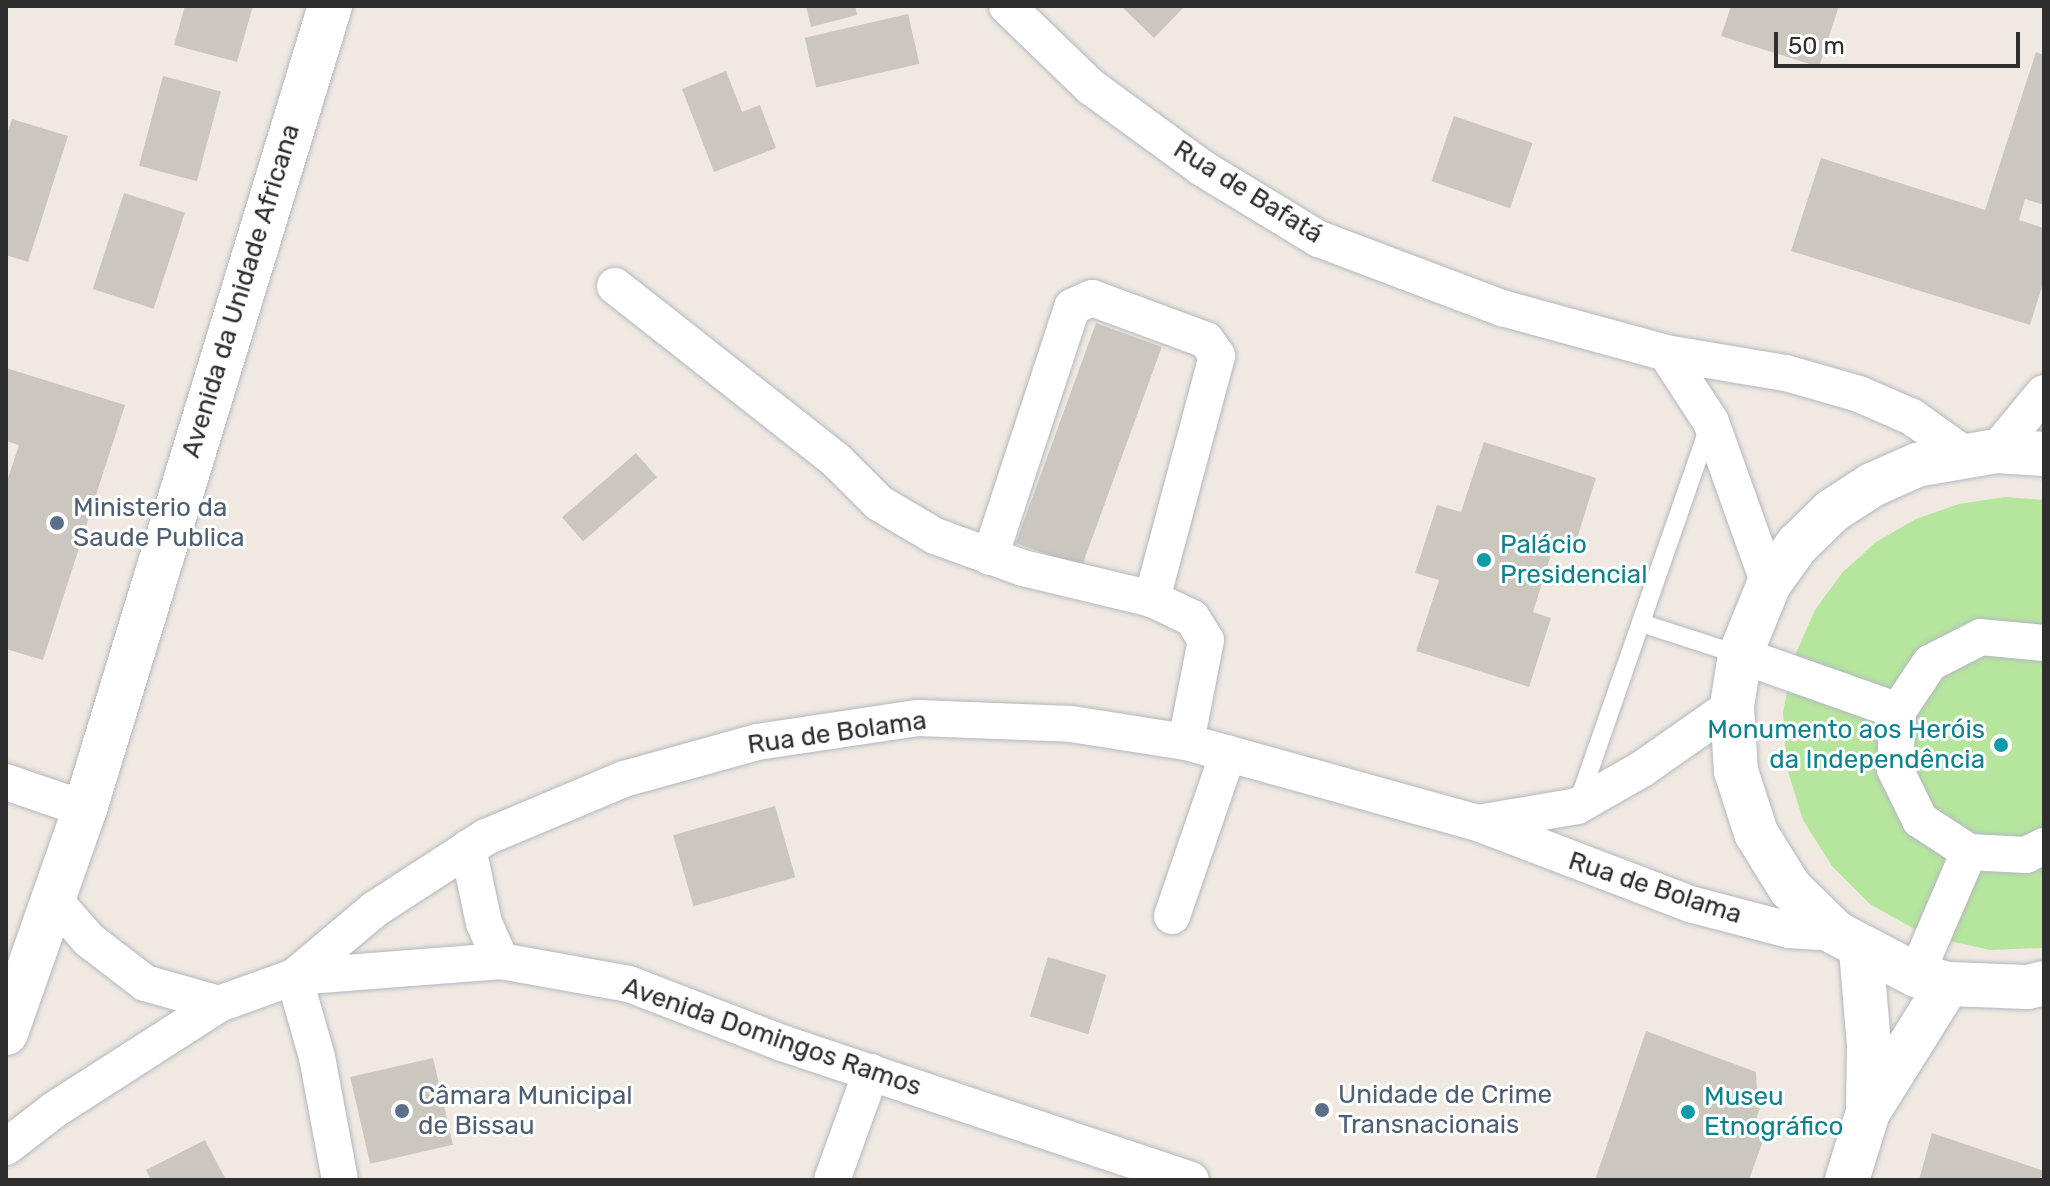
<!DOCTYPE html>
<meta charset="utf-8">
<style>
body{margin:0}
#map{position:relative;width:2050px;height:1186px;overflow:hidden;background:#efe9e1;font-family:Rubik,sans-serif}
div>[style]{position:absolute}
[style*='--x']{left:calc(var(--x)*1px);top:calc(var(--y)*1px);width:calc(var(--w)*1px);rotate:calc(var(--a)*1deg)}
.green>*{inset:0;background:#b6e59e}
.building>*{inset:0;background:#cbc7bf;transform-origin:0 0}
.roads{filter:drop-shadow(0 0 2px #b4b7c1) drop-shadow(0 0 2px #b4b7c1)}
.lane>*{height:18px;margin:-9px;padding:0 9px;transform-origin:9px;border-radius:9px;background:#fff}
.street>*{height:36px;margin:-18px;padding:0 18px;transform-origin:18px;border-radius:18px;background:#fff}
.secondary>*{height:44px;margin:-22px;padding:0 22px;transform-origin:22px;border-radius:22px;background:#fff}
.dots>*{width:22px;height:22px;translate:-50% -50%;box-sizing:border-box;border:4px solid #fff;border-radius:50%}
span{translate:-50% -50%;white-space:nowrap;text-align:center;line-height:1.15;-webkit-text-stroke:6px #fff;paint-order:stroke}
.street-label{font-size:26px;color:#2e2e2e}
.service-label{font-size:26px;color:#4e5e75}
.left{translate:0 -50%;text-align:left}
.culture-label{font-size:26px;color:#0d838f}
.right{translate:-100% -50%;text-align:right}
.frame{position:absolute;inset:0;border:8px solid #2e2e2e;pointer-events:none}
.scale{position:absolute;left:1774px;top:32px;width:246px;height:36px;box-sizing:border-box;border:4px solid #2e2e2e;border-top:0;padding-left:10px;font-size:24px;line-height:28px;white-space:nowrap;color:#2e2e2e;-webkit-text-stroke:6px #fff;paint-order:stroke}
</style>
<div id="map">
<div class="green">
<div style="clip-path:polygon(2005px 497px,2044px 500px,2044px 948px,1990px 950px,1927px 936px,1870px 904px,1832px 866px,1803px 820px,1787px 768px,1783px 713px,1793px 660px,1815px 610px,1842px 573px,1876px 542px,1916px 519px,1959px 504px)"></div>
</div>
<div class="building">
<div style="clip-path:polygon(185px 6px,253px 6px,237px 62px,174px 45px)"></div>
<div style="clip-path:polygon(806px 6px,855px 6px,857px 15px,811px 27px)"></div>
<div style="clip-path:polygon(1121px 6px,1185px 6px,1154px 38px)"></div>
<div style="clip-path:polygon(1731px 6px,1839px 6px,1819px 67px,1721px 36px)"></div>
<div style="left:908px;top:14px;width:51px;height:106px;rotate:77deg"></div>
<div style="clip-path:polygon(2036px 52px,2044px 55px,2044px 205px,2025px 199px,2019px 220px,2044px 228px,2044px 280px,2030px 325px,1791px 251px,1821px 158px,1985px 210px)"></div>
<div style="clip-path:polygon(726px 71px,742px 112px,760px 105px,776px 148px,714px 172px,682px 89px)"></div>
<div style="left:163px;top:76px;width:60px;height:93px;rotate:15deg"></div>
<div style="left:1454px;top:116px;width:83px;height:69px;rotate:19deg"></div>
<div style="clip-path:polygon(12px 119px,68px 136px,28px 262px,6px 255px,6px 137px)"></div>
<div style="left:124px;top:193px;width:64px;height:101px;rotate:18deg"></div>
<div style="left:1096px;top:323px;width:70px;height:234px;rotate:20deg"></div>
<div style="clip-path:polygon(6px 368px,125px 405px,43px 660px,6px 649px,6px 484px,19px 445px,6px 441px)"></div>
<div style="clip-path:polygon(1484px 442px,1596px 478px,1574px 548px,1555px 542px,1533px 612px,1551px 618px,1529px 687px,1416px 651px,1439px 580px,1415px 573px,1437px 505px,1461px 512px)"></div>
<div style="left:636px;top:453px;width:32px;height:98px;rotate:49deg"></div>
<div style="left:775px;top:806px;width:74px;height:106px;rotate:74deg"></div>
<div style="left:1048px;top:957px;width:61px;height:62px;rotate:17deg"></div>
<div style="clip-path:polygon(1646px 1031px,1756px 1072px,1757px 1090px,1765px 1093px,1752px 1131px,1765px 1135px,1749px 1180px,1595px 1180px)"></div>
<div style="left:433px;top:1058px;width:89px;height:85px;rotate:77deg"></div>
<div style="clip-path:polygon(1932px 1133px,2044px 1171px,2044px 1180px,1919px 1180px)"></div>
<div style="clip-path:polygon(205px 1140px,226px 1180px,151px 1180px,146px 1170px)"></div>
</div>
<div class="roads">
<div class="lane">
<div style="--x:1641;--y:623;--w:104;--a:17.9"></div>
<div style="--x:1578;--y:803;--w:398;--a:-70.8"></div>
</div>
<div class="street">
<div style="--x:1007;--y:6;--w:117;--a:44"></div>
<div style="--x:1091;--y:87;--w:137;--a:36.1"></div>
<div style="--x:1202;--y:168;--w:137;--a:31.3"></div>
<div style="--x:1319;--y:239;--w:196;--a:20.7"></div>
<div style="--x:1502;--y:308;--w:170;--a:15.3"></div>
<div style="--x:1666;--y:353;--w:122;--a:9.5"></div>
<div style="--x:1786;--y:373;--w:76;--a:16"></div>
<div style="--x:1859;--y:394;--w:58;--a:23.5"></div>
<div style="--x:1912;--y:417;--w:64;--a:35.4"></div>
<div style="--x:615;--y:286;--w:280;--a:38.2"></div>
<div style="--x:835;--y:459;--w:62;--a:45"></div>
<div style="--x:879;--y:503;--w:65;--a:30.5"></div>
<div style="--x:935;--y:536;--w:94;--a:20"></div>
<div style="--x:1023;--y:568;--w:133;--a:13.5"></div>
<div style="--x:1152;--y:599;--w:44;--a:25.4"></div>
<div style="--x:1192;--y:618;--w:26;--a:58"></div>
<div style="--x:1206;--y:640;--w:104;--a:101.1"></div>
<div style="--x:1666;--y:353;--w:82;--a:56.9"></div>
<div style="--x:1711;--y:422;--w:172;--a:70.3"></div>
<div style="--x:1996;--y:451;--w:75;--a:-50.4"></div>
<div style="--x:990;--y:557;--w:263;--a:-71.8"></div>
<div style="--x:1072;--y:307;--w:22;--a:-24"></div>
<div style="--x:1092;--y:298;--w:121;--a:20.2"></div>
<div style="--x:1206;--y:340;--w:19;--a:55"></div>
<div style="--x:1217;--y:356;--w:252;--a:105"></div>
<div style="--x:2044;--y:643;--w:63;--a:-174.6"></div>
<div style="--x:1981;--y:637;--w:57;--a:153"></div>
<div style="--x:1930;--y:663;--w:58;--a:123.7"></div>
<div style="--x:1898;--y:711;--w:58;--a:93"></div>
<div style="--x:1895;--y:769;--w:57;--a:63.9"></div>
<div style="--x:1920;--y:820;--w:59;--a:33.1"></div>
<div style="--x:1969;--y:852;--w:57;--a:3"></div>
<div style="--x:2026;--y:855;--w:20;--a:-27"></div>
<div style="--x:1740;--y:655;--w:168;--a:19.5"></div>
<div style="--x:6;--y:782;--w:83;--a:18.9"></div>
<div style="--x:1478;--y:823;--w:100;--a:-9.7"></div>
<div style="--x:1577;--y:806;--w:75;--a:-29.6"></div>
<div style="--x:1642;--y:769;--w:110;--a:-35"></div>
<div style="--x:468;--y:848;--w:77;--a:78"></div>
<div style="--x:484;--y:923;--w:42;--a:65.9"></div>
<div style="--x:54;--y:900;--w:53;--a:48.8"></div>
<div style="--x:89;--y:940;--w:71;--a:37.5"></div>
<div style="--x:145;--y:983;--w:77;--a:15.8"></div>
<div style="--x:1172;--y:916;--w:172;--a:-71"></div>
<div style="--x:1916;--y:975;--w:134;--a:-66.7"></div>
<div style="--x:6;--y:1147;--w:61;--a:-37.6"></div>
<div style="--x:54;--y:1110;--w:196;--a:-32.7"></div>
<div style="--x:219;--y:1004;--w:80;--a:-19.8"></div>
<div style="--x:294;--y:977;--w:208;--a:-4.4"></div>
<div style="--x:501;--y:961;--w:130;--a:10.2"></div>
<div style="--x:629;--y:984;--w:164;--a:21.1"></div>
<div style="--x:782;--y:1043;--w:431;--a:18.5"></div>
<div style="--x:340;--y:1180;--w:125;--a:-100.6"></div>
<div style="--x:317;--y:1057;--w:83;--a:-106"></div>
<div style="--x:294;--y:977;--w:106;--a:-40"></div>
<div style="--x:375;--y:909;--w:132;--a:-33"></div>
<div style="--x:486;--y:837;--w:150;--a:-22.8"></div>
<div style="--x:624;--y:779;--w:138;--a:-15.5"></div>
<div style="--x:757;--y:742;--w:163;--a:-8.5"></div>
<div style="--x:918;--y:718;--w:153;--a:2.2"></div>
<div style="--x:1071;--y:724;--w:116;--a:8.9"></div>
<div style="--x:1186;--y:742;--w:303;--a:15.5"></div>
<div style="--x:1478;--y:823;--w:227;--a:20.9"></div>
<div style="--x:1690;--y:904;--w:102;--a:14.7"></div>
<div style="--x:1789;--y:930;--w:47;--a:3.7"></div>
<div style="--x:832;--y:1180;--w:115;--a:-70.1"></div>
</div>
<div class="secondary">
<div style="--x:2044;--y:454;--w:48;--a:-176.4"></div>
<div style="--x:1996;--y:451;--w:80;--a:170"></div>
<div style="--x:1917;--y:465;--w:49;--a:156"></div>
<div style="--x:1872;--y:485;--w:48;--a:147"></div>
<div style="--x:1832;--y:511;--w:49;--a:135.8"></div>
<div style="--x:1797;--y:545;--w:48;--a:125.7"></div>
<div style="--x:1769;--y:584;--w:77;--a:112.2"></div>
<div style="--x:1740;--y:655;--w:52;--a:98.9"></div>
<div style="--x:1732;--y:706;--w:65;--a:86.5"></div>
<div style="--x:1736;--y:771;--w:65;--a:72.1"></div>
<div style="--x:1756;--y:833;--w:65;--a:58.3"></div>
<div style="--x:1790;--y:888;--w:64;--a:44.4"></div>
<div style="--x:1836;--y:933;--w:90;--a:27.7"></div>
<div style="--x:1916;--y:975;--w:33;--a:16"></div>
<div style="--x:1948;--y:984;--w:80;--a:2.1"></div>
<div style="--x:2028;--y:987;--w:16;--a:-14"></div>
<div style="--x:1861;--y:950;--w:95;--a:85.2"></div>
<div style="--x:1869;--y:1045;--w:67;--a:90.9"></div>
<div style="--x:6;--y:1033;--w:238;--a:-70.6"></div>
<div style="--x:85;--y:809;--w:840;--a:-73.03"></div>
<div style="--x:1847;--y:1180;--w:71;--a:-72.8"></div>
<div style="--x:1868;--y:1112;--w:151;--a:-58"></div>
</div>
</div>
<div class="dots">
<div style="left:57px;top:523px;background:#5c6f8a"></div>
<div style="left:1484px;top:560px;background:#0f9aa8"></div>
<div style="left:2001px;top:745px;background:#0f9aa8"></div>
<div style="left:1322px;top:1110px;background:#5c6f8a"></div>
<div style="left:402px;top:1111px;background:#5c6f8a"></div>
<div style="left:1688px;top:1112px;background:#0f9aa8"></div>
</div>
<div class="street-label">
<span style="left:1248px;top:192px;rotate:32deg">Rua de Bafatá</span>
<span style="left:241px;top:291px;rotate:-73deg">Avenida da Unidade Africana</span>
<span style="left:837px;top:733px;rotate:-8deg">Rua de Bolama</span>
<span style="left:1655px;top:888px;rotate:18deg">Rua de Bolama</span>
<span style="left:772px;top:1037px;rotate:19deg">Avenida Domingos Ramos</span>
</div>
<div class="service-label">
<span class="left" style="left:73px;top:523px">Ministerio da<br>Saude Publica</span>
<span class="left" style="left:1338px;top:1110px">Unidade de Crime<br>Transnacionais</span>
<span class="left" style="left:418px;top:1111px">Câmara Municipal<br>de Bissau</span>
</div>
<div class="culture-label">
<span class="left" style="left:1500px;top:560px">Palácio<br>Presidencial</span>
<span class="right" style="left:1985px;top:745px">Monumento aos Heróis<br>da Independência</span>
<span class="left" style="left:1704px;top:1112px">Museu<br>Etnográfico</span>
</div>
<div class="frame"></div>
<div class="scale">50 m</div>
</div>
